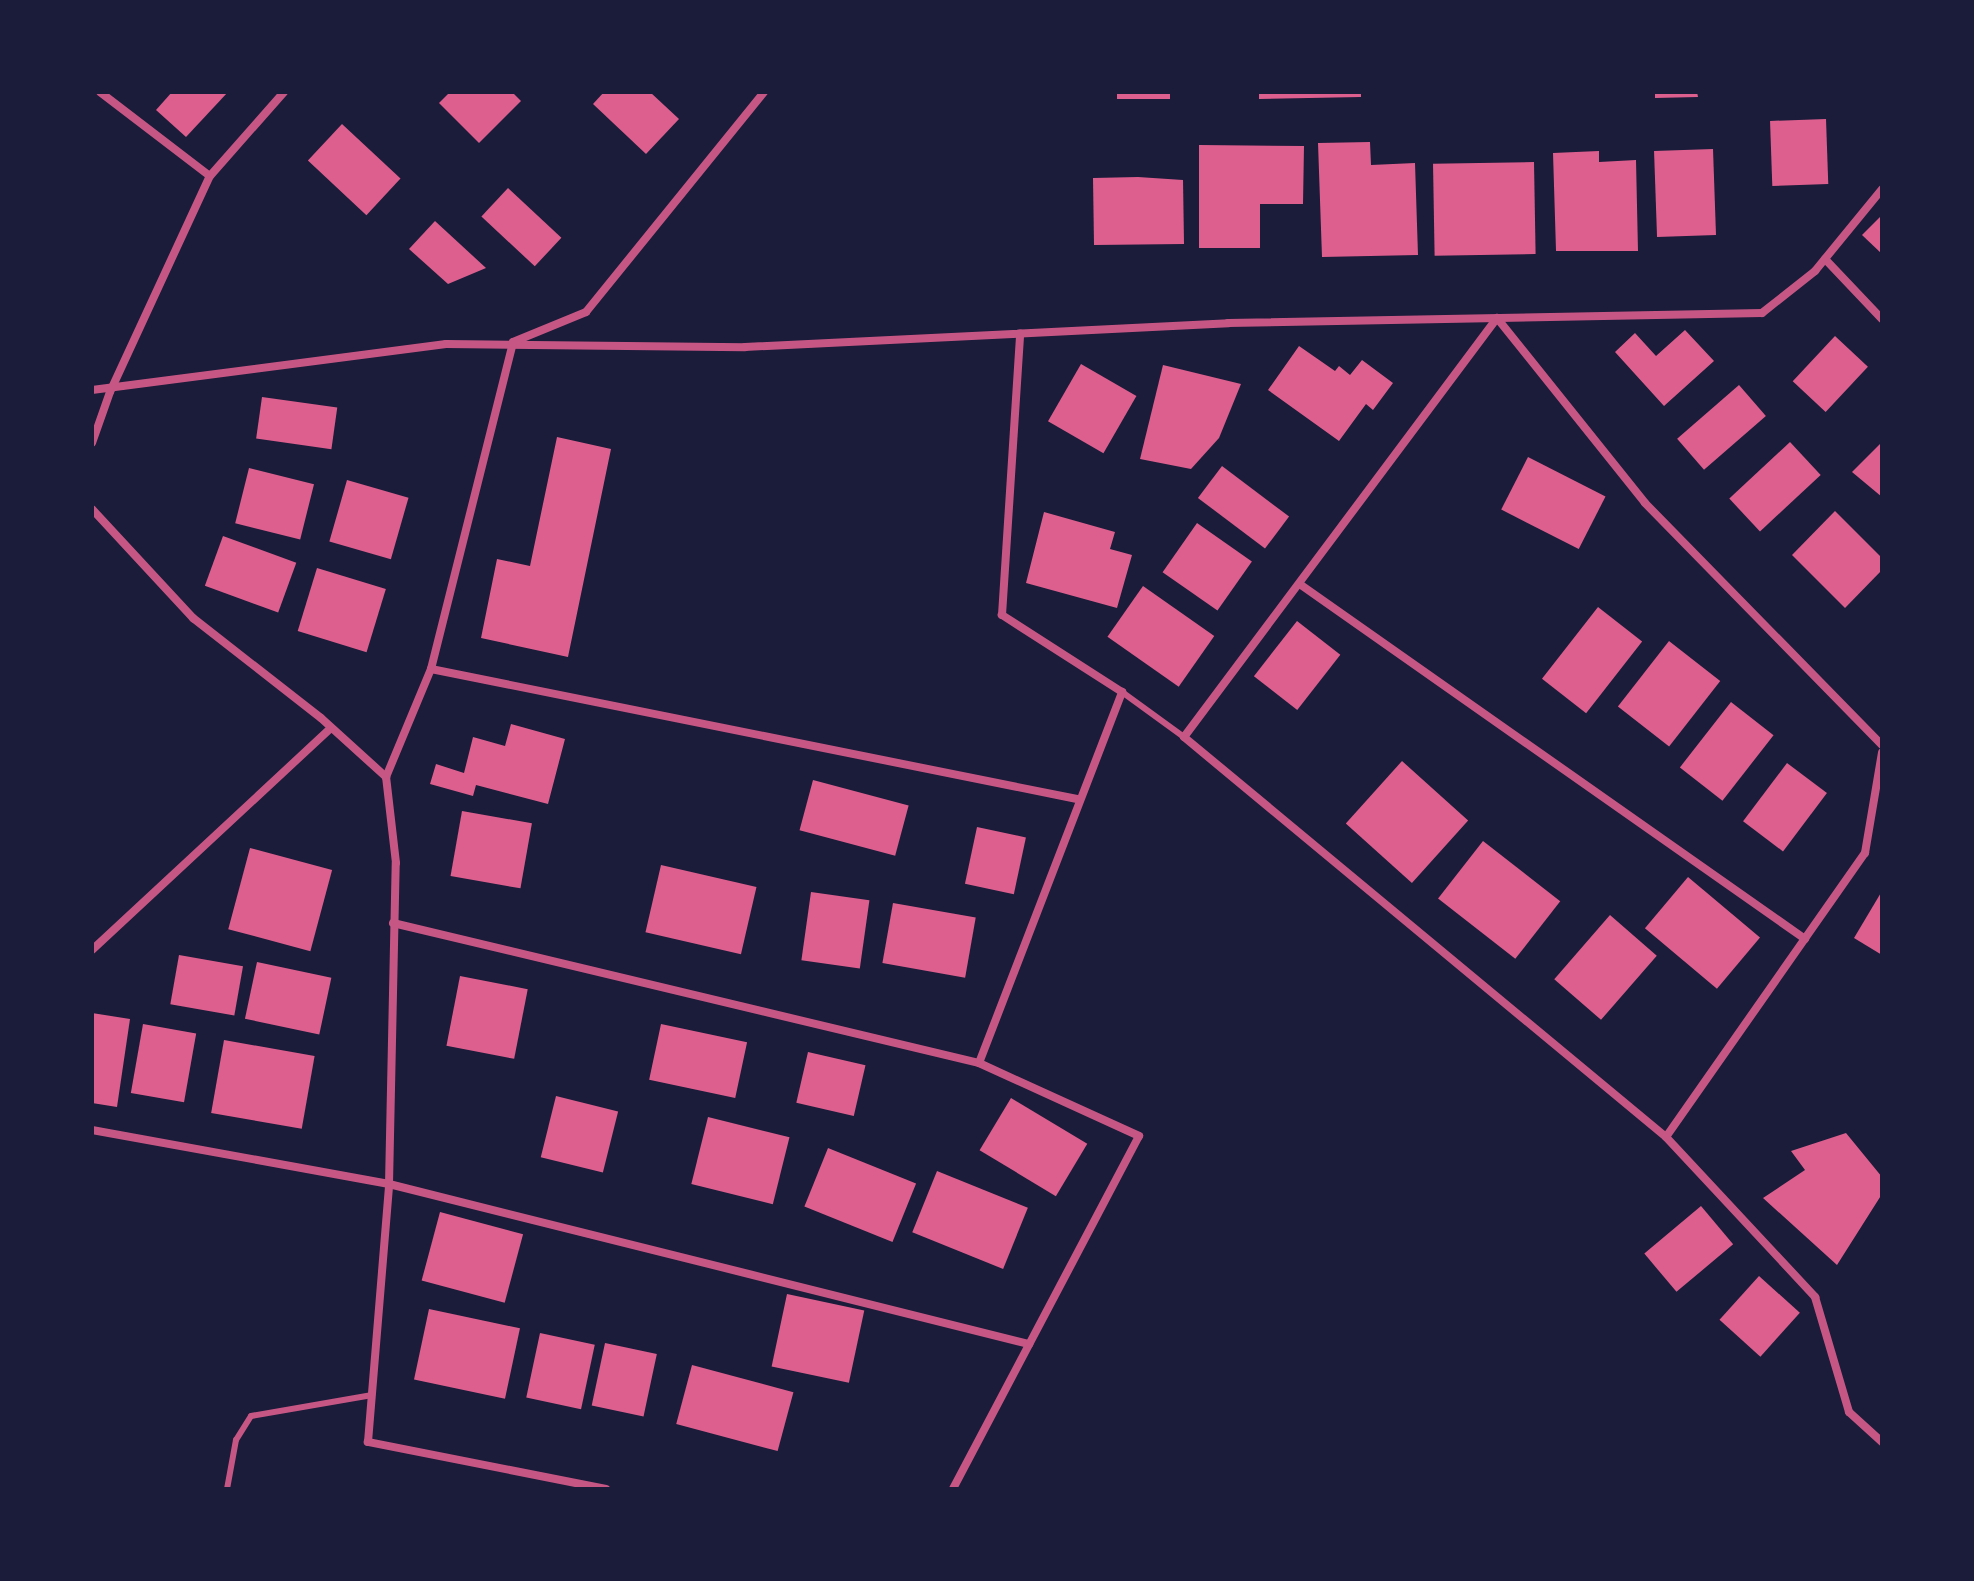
<!DOCTYPE html>
<style>
body{margin:0}
#map{position:relative;width:1974px;height:1581px;overflow:hidden;background:#1b1b3a;font-family:"Alegreya Sans",sans-serif}
div>[style]{position:absolute}
[style*='--x']{left:calc(var(--x)*1px);top:calc(var(--y)*1px);width:calc(var(--w)*1px);rotate:calc(var(--a)*1deg)}
.building>*{inset:0;background:#dd5f8e;transform-origin:0 0}
.service>*{height:6px;margin:-3px;padding:0 3px;transform-origin:3px;border-radius:3px;background:#c65784}
.minor>*{height:8px;margin:-4px;padding:0 4px;transform-origin:4px;border-radius:4px;background:#c65784}
span{translate:-50% -50%;white-space:nowrap;text-align:center;line-height:1.15;-webkit-text-stroke:6px #1b1b3a;paint-order:stroke}
.frame{position:absolute;inset:0;border:94px solid #1b1b3a;pointer-events:none}
</style>
<div id="map">
<div class="building">
<div style="clip-path:polygon(172px 92px,228px 92px,186px 137px,156px 110px)"></div>
<div style="clip-path:polygon(450px 92px,512px 92px,521px 101px,479px 143px,439px 103px)"></div>
<div style="clip-path:polygon(604px 92px,650px 92px,679px 119px,646px 154px,593px 104px)"></div>
<div style="left:1117px;top:92px;width:53px;height:7px"></div>
<div style="clip-path:polygon(1259px 92px,1361px 92px,1361px 97px,1259px 99px)"></div>
<div style="clip-path:polygon(1655px 92px,1697px 92px,1698px 97px,1655px 98px)"></div>
<div style="left:1826px;top:119px;width:65px;height:56px;rotate:88deg"></div>
<div style="left:342px;top:124px;width:80px;height:50px;rotate:43deg"></div>
<div style="clip-path:polygon(1370px 142px,1371px 165px,1415px 163px,1418px 255px,1322px 257px,1318px 143px)"></div>
<div style="clip-path:polygon(1199px 145px,1304px 146px,1303px 204px,1260px 204px,1260px 248px,1199px 248px)"></div>
<div style="left:1713px;top:149px;width:86px;height:59px;rotate:88deg"></div>
<div style="clip-path:polygon(1599px 151px,1599px 162px,1636px 160px,1638px 251px,1556px 251px,1553px 153px)"></div>
<div style="left:1534px;top:162px;width:92px;height:101px;rotate:89deg"></div>
<div style="clip-path:polygon(1138px 177px,1183px 180px,1184px 244px,1094px 245px,1093px 178px)"></div>
<div style="left:508px;top:188px;width:73px;height:39px;rotate:43deg"></div>
<div style="clip-path:polygon(1882px 215px,1882px 254px,1862px 235px)"></div>
<div style="clip-path:polygon(435px 221px,486px 268px,448px 284px,409px 249px)"></div>
<div style="clip-path:polygon(1685px 330px,1714px 361px,1664px 406px,1615px 352px,1635px 333px,1656px 356px)"></div>
<div style="left:1835px;top:336px;width:45px;height:62px;rotate:43deg"></div>
<div style="clip-path:polygon(1299px 346px,1335px 371px,1339px 366px,1350px 375px,1362px 360px,1393px 383px,1373px 410px,1366px 404px,1339px 441px,1268px 390px)"></div>
<div style="left:1081px;top:364px;width:64px;height:66px;rotate:30deg"></div>
<div style="clip-path:polygon(1163px 365px,1241px 384px,1219px 438px,1191px 469px,1140px 459px)"></div>
<div style="left:1739px;top:385px;width:41px;height:82px;rotate:49deg"></div>
<div style="left:262px;top:397px;width:76px;height:42px;rotate:8deg"></div>
<div style="clip-path:polygon(557px 437px,611px 449px,568px 657px,481px 638px,497px 559px,530px 566px)"></div>
<div style="left:1790px;top:442px;width:45px;height:83px;rotate:47deg"></div>
<div style="clip-path:polygon(1882px 442px,1882px 497px,1852px 472px)"></div>
<div style="left:1528px;top:457px;width:87px;height:59px;rotate:27deg"></div>
<div style="left:1222px;top:466px;width:84px;height:40px;rotate:37deg"></div>
<div style="left:249px;top:468px;width:67px;height:57px;rotate:14deg"></div>
<div style="left:347px;top:480px;width:64px;height:64px;rotate:16deg"></div>
<div style="clip-path:polygon(1835px 511px,1882px 558px,1882px 570px,1845px 608px,1792px 555px)"></div>
<div style="clip-path:polygon(1044px 512px,1115px 532px,1110px 549px,1132px 555px,1117px 608px,1026px 583px)"></div>
<div style="left:1197px;top:523px;width:67px;height:60px;rotate:35deg"></div>
<div style="left:223px;top:536px;width:78px;height:53px;rotate:20deg"></div>
<div style="left:317px;top:568px;width:72px;height:66px;rotate:17deg"></div>
<div style="left:1143px;top:586px;width:87px;height:62px;rotate:35deg"></div>
<div style="left:1598px;top:607px;width:56px;height:91px;rotate:38deg"></div>
<div style="left:1297px;top:621px;width:55px;height:70px;rotate:38deg"></div>
<div style="left:1669px;top:641px;width:65px;height:83px;rotate:38deg"></div>
<div style="left:1731px;top:702px;width:54px;height:83px;rotate:38deg"></div>
<div style="clip-path:polygon(511px 724px,565px 739px,548px 804px,476px 785px,473px 796px,430px 784px,436px 764px,464px 773px,473px 737px,505px 746px)"></div>
<div style="left:1402px;top:761px;width:89px;height:84px;rotate:42deg"></div>
<div style="left:1787px;top:763px;width:50px;height:73px;rotate:37deg"></div>
<div style="left:813px;top:780px;width:99px;height:52px;rotate:15deg"></div>
<div style="left:462px;top:811px;width:71px;height:66px;rotate:10deg"></div>
<div style="left:977px;top:827px;width:50px;height:58px;rotate:12deg"></div>
<div style="left:1483px;top:841px;width:98px;height:73px;rotate:38deg"></div>
<div style="left:250px;top:848px;width:85px;height:84px;rotate:15deg"></div>
<div style="left:661px;top:865px;width:98px;height:69px;rotate:13deg"></div>
<div style="left:1688px;top:877px;width:94px;height:67px;rotate:40deg"></div>
<div style="clip-path:polygon(1882px 891px,1882px 955px,1854px 938px)"></div>
<div style="left:811px;top:892px;width:59px;height:69px;rotate:8deg"></div>
<div style="left:893px;top:903px;width:84px;height:61px;rotate:10deg"></div>
<div style="left:1610px;top:915px;width:62px;height:85px;rotate:41deg"></div>
<div style="left:179px;top:955px;width:65px;height:50px;rotate:10deg"></div>
<div style="left:257px;top:962px;width:76px;height:58px;rotate:12deg"></div>
<div style="left:460px;top:976px;width:69px;height:71px;rotate:11deg"></div>
<div style="clip-path:polygon(92px 1013px,130px 1019px,117px 1107px,92px 1103px)"></div>
<div style="left:143px;top:1024px;width:54px;height:70px;rotate:10deg"></div>
<div style="left:661px;top:1024px;width:88px;height:57px;rotate:12deg"></div>
<div style="left:224px;top:1040px;width:92px;height:74px;rotate:10deg"></div>
<div style="left:808px;top:1052px;width:59px;height:52px;rotate:13deg"></div>
<div style="left:556px;top:1096px;width:64px;height:63px;rotate:14deg"></div>
<div style="left:1011px;top:1098px;width:89px;height:61px;rotate:31deg"></div>
<div style="left:708px;top:1117px;width:84px;height:69px;rotate:14deg"></div>
<div style="clip-path:polygon(1846px 1133px,1882px 1177px,1882px 1194px,1837px 1265px,1763px 1198px,1805px 1170px,1791px 1151px)"></div>
<div style="left:828px;top:1148px;width:95px;height:63px;rotate:22deg"></div>
<div style="left:937px;top:1171px;width:98px;height:66px;rotate:22deg"></div>
<div style="left:1701px;top:1206px;width:50px;height:74px;rotate:50deg"></div>
<div style="left:440px;top:1212px;width:86px;height:71px;rotate:15deg"></div>
<div style="left:1759px;top:1276px;width:55px;height:59px;rotate:42deg"></div>
<div style="left:787px;top:1294px;width:79px;height:74px;rotate:12deg"></div>
<div style="left:429px;top:1309px;width:93px;height:72px;rotate:12deg"></div>
<div style="left:540px;top:1333px;width:56px;height:66px;rotate:12deg"></div>
<div style="left:605px;top:1343px;width:53px;height:64px;rotate:12deg"></div>
<div style="left:692px;top:1365px;width:105px;height:61px;rotate:15deg"></div>
</div>
<div class="service">
<div style="--x:1122;--y:692;--w:77;--a:36"></div>
<div style="--x:227;--y:1489;--w:50;--a:-79.6"></div>
<div style="--x:236;--y:1440;--w:28;--a:-58"></div>
<div style="--x:251;--y:1416;--w:123;--a:-9.8"></div>
</div>
<div class="minor">
<div style="--x:100;--y:92;--w:138;--a:37.4"></div>
<div style="--x:1825;--y:259;--w:83;--a:46.5"></div>
<div style="--x:1497;--y:318;--w:523;--a:126.76"></div>
<div style="--x:1184;--y:737;--w:626;--a:39.69"></div>
<div style="--x:1666;--y:1137;--w:219;--a:47"></div>
<div style="--x:1815;--y:1297;--w:120;--a:73.5"></div>
<div style="--x:1849;--y:1412;--w:45;--a:42.3"></div>
<div style="--x:1497;--y:318;--w:237;--a:51.3"></div>
<div style="--x:1645;--y:503;--w:339;--a:45.6"></div>
<div style="--x:92;--y:390;--w:357;--a:-7.4"></div>
<div style="--x:446;--y:344;--w:299;--a:0.6"></div>
<div style="--x:745;--y:347;--w:484;--a:-2.8"></div>
<div style="--x:1228;--y:323;--w:534;--a:-1.07"></div>
<div style="--x:1762;--y:313;--w:68;--a:-38.4"></div>
<div style="--x:1815;--y:271;--w:106;--a:-50.7"></div>
<div style="--x:92;--y:443;--w:54;--a:-70.6"></div>
<div style="--x:110;--y:392;--w:238;--a:-65.2"></div>
<div style="--x:210;--y:176;--w:112;--a:-48.6"></div>
<div style="--x:92;--y:509;--w:149;--a:47.2"></div>
<div style="--x:193;--y:618;--w:162;--a:38"></div>
<div style="--x:321;--y:718;--w:88;--a:42.2"></div>
<div style="--x:1301;--y:585;--w:616;--a:35.08"></div>
<div style="--x:431;--y:669;--w:659;--a:11.38"></div>
<div style="--x:393;--y:923;--w:602;--a:13.44"></div>
<div style="--x:979;--y:1063;--w:176;--a:24.5"></div>
<div style="--x:1139;--y:1136;--w:399;--a:117.8"></div>
<div style="--x:92;--y:950;--w:325;--a:-42.9"></div>
<div style="--x:979;--y:1063;--w:398;--a:-68.9"></div>
<div style="--x:1122;--y:692;--w:143;--a:-147.3"></div>
<div style="--x:1002;--y:615;--w:282;--a:-86.3"></div>
<div style="--x:92;--y:1130;--w:302;--a:10.3"></div>
<div style="--x:389;--y:1184;--w:660;--a:14.04"></div>
<div style="--x:1666;--y:1137;--w:347;--a:-55"></div>
<div style="--x:1865;--y:853;--w:102;--a:-80.4"></div>
<div style="--x:606;--y:1489;--w:243;--a:-168.8"></div>
<div style="--x:368;--y:1442;--w:259;--a:-85.3"></div>
<div style="--x:389;--y:1184;--w:321;--a:-88.8"></div>
<div style="--x:396;--y:863;--w:87;--a:-96.6"></div>
<div style="--x:386;--y:777;--w:117;--a:-67.4"></div>
<div style="--x:431;--y:669;--w:337;--a:-75.9"></div>
<div style="--x:513;--y:342;--w:79;--a:-22.3"></div>
<div style="--x:586;--y:312;--w:283;--a:-51"></div>
</div>
<div class="frame"></div>
</div>
